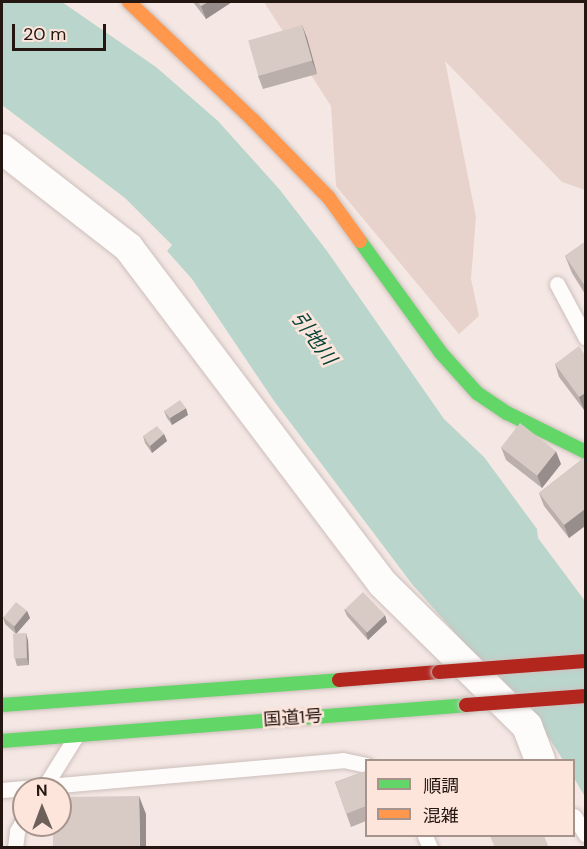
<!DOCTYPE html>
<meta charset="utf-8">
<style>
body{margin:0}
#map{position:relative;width:587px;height:849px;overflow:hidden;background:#f5e8e4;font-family:"DM Sans","Noto Sans JP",sans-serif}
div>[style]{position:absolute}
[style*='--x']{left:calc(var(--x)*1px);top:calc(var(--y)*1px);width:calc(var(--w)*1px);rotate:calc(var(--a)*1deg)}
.green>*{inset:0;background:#e7d3cb}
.water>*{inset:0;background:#bad5cc}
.roads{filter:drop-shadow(0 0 2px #ccbfbb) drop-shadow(0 0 2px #ccbfbb)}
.lane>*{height:15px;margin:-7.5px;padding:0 7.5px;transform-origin:7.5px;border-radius:7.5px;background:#fefcfb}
.street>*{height:30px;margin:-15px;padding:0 15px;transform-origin:15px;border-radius:15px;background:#fefcfb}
.fast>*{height:14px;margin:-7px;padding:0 7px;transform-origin:7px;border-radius:7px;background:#63d668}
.slow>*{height:14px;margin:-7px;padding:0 7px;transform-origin:7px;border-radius:7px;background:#ff974d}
.jam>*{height:14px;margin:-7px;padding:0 7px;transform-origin:7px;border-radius:7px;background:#b3261e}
.bridges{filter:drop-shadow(0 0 2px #cbc4c1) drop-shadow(0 0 2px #cbc4c1)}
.jam-bridge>*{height:14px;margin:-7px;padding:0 7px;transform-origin:7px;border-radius:7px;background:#b3261e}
.wall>*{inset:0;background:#baafaa}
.shaded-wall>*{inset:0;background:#978e8b}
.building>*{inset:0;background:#d8cbc6;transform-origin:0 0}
span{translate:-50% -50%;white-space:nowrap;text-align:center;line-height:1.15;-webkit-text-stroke:5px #fde5dc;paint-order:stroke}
.street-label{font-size:18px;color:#241711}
.water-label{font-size:20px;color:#004238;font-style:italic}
.frame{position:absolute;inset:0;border:3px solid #241711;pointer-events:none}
.legend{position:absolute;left:365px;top:759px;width:210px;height:78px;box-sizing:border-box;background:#fde5dc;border:2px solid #a6938b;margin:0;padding:8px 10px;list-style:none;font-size:18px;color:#241711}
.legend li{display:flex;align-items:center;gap:12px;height:30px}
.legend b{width:30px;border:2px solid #a6938b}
.north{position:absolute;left:12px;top:777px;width:60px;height:60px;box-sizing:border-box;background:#fde5dc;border:2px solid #a6938b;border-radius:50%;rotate:359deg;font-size:16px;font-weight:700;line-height:24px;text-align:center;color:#241711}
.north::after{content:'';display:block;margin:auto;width:21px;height:27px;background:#6d605b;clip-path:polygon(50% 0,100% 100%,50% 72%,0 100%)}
.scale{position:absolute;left:12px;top:24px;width:94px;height:27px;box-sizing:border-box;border:3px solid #241711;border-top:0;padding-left:8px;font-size:18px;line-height:21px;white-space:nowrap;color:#241711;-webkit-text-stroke:4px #fde5dc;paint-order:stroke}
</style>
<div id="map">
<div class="green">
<div style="clip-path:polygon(264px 2px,585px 2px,585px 190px,562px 182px,445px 61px,476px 217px,471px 279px,479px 316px,459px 334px,336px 186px,331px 106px)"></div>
</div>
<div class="water">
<div style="clip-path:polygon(2px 2px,62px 2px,156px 67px,218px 121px,280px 190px,327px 251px,444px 419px,484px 457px,537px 529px,538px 538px,585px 601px,585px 797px,574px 778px,574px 760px,563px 760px,551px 741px,412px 584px,274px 401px,192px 279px,167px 251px,172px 245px,125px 198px,2px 105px)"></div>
</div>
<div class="roads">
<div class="lane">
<div style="--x:557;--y:284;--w:61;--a:61.8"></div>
<div style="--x:43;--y:789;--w:62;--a:-58.1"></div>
<div style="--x:2;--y:790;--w:342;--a:-5"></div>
<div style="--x:343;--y:760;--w:24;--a:12"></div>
<div style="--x:574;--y:816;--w:22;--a:58"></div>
<div style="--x:425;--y:836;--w:13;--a:67"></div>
<div style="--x:15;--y:848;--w:17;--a:-83"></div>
<div style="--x:17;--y:831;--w:14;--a:-60"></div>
</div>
<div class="street">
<div style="--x:2;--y:149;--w:160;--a:37.9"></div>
<div style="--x:128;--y:247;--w:421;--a:52.9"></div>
<div style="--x:382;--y:583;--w:204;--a:44.6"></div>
<div style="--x:527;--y:726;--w:36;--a:69"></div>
</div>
<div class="fast">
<div style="--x:360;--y:241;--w:138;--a:54.1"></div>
<div style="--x:441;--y:353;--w:54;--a:48"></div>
<div style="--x:477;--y:393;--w:36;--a:34"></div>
<div style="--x:507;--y:413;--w:88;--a:26.3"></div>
<div style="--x:2;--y:705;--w:338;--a:-4.2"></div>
<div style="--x:2;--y:741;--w:465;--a:-4.4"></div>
</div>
<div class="slow">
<div style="--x:129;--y:2;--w:171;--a:43.6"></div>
<div style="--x:253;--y:120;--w:109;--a:45.7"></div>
<div style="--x:329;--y:198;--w:53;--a:54.2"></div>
</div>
<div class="jam">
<div style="--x:339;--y:680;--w:100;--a:-4.6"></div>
</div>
</div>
<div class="bridges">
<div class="jam-bridge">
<div style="--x:439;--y:672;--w:147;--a:-4.3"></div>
<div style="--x:466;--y:705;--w:120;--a:-4.3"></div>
</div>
</div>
<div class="wall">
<div style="clip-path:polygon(193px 2px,232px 2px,206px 19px)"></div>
<div style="clip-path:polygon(302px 25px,307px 38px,317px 74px,263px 89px,258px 76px)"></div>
<div style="clip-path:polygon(585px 242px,585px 294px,572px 273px,565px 256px)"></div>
<div style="clip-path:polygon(585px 355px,585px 409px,584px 410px,559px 377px,555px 364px)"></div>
<div style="clip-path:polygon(164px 411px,188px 415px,172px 425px,167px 418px)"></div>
<div style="clip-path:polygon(164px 434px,167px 441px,152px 453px,145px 443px,143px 436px)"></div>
<div style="clip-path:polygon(501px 447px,561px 464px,542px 488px,506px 460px)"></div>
<div style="clip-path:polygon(585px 457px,585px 526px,569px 538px,544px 506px,539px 493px)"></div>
<div style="clip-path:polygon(344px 609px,387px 622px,368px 640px,347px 616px)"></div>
<div style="clip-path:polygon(27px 611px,30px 618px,16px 634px,5px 624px,3px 617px)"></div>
<div style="clip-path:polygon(28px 640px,29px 665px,17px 666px,15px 659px)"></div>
<div style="clip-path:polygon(366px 771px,366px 821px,351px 827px,335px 782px)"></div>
</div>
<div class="shaded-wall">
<div style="clip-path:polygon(208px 2px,232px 2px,206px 19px,201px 6px)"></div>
<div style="clip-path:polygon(302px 25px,307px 38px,317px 74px,312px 61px)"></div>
<div style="clip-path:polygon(585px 393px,585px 409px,584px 410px,579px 397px)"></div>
<div style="clip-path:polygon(186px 408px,188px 415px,172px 425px,170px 418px)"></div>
<div style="clip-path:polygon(164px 434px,167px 441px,152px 453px,150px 446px)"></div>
<div style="clip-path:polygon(556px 451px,561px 464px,542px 488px,537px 475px)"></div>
<div style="clip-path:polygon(585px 509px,585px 526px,569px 538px,564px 525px)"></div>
<div style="clip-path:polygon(27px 611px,30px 618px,16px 634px,14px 627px)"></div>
<div style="clip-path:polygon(385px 615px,387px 622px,368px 640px,366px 633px)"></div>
<div style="clip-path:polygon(26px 633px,28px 640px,29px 665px,27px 658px)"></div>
<div style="clip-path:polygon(139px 796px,146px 814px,146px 848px,140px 848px)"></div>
</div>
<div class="building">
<div style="clip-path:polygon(198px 2px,208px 2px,201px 6px)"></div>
<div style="left:302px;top:25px;width:37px;height:56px;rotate:74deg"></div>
<div style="clip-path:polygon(585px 242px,585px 286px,565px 256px)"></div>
<div style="clip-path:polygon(579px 346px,585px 355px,585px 393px,579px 397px,555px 364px)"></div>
<div style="clip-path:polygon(180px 400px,186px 408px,170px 418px,164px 411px)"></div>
<div style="left:520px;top:423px;width:46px;height:31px;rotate:38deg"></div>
<div style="clip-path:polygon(157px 426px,164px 434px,150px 446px,143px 436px)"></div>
<div style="clip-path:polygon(585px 457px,585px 509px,564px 525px,539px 493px)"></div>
<div style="left:363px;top:592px;width:32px;height:25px;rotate:46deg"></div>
<div style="left:16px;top:602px;width:14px;height:20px;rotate:39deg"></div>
<div style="left:26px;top:633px;width:25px;height:13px;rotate:88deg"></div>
<div style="clip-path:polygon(366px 771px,366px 806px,346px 814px,335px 782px)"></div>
<div style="clip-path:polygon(139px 796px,140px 848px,53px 848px,53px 825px,60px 825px,60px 797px)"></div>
<div style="clip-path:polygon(490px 836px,544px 836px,549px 848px,495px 848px)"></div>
</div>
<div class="street-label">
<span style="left:293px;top:718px;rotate:-4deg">国道1号</span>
</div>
<div class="water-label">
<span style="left:314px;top:338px;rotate:54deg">引地川</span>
</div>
<div class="frame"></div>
<ul class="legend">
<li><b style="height:8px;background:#63d668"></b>順調</li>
<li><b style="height:8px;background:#ff974d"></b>混雑</li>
</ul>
<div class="north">N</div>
<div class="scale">20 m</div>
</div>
